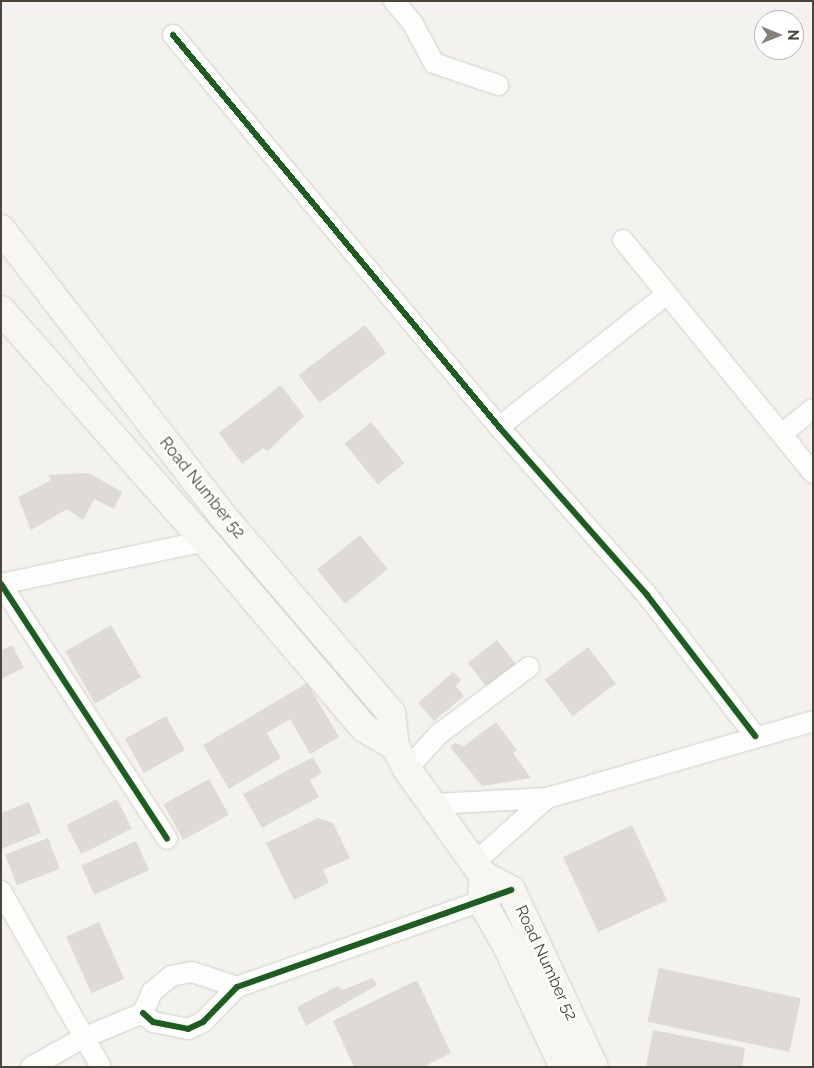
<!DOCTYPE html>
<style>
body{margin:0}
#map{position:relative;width:814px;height:1068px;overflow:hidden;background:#f4f2ee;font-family:Raleway,sans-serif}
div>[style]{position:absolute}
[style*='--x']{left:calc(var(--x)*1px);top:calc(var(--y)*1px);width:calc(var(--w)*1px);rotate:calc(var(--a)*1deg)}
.building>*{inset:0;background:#dedbd6;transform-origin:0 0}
.roads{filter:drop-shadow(0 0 1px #d2d0cb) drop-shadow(0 0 1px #d2d0cb)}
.minor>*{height:20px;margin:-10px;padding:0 10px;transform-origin:10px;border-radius:10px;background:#fdfdfc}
.secondary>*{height:28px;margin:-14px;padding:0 14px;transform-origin:14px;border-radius:14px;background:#f7f6f1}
.cycleway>*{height:6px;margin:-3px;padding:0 3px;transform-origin:3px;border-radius:3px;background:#1b5e20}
span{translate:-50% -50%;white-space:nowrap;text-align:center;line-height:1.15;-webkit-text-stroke:4.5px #fff;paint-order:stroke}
.street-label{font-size:16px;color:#4b4439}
.frame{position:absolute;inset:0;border:2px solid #4b4439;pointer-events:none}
.north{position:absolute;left:754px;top:10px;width:50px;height:50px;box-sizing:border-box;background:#fff;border:1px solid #b7b4b0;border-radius:50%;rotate:90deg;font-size:14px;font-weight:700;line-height:20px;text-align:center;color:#4b4439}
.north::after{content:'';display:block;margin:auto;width:18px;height:22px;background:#868178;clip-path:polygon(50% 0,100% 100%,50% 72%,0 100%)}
</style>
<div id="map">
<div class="building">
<div style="left:365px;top:325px;width:35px;height:83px;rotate:53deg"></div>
<div style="clip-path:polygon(281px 385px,304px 416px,268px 451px,263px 448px,242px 464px,219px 433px)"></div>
<div style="left:371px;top:422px;width:53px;height:34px;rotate:51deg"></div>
<div style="clip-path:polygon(89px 473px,122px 492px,114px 509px,94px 499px,83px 520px,67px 509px,31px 530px,18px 497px,51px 480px,48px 475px)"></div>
<div style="left:360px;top:535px;width:44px;height:55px;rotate:51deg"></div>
<div style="left:111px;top:625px;width:60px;height:53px;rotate:60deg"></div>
<div style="left:497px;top:640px;width:37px;height:37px;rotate:52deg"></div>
<div style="clip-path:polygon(12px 645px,24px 668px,1px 679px,1px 651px)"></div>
<div style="left:588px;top:647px;width:46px;height:54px;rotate:53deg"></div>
<div style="clip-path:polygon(453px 672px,461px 680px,456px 686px,464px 696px,434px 721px,418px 703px)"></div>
<div style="clip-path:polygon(307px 683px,339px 737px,310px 754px,290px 719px,267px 733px,281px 758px,229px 789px,203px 745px)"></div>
<div style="left:166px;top:716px;width:39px;height:47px;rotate:61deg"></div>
<div style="clip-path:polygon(496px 722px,517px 750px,513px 753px,531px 778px,482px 786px,450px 747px,455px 743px,464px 746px)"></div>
<div style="clip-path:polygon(313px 757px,322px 773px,310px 780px,319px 797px,262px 828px,243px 794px)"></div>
<div style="left:209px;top:779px;width:41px;height:52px;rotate:61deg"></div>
<div style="left:117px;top:799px;width:33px;height:57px;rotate:63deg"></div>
<div style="clip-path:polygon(29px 802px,41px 833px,1px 849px,1px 813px)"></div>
<div style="clip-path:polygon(318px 818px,333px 823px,350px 858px,323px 870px,329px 883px,294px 900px,266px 843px)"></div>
<div style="left:632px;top:825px;width:83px;height:76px;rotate:65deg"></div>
<div style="left:48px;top:838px;width:33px;height:46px;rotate:69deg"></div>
<div style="left:136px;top:841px;width:32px;height:60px;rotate:66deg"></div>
<div style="left:99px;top:922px;width:62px;height:36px;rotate:66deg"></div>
<div style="left:659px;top:968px;width:145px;height:55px;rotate:12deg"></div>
<div style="clip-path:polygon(373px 978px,377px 985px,306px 1026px,297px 1007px,338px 986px,342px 990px)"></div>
<div style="clip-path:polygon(417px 980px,451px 1053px,423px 1067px,354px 1067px,333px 1021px)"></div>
<div style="clip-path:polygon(653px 1030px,745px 1048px,742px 1067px,646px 1067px)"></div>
</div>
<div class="roads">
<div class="minor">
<div style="--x:394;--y:1;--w:30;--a:50"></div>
<div style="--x:413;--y:24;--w:44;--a:61.7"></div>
<div style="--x:434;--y:63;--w:68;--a:19"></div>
<div style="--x:173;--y:35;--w:510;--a:50.25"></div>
<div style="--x:499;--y:427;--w:224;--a:48.6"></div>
<div style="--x:647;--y:595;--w:178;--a:52.5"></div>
<div style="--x:623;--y:240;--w:301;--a:50.8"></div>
<div style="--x:499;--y:427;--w:214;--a:-38.4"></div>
<div style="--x:783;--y:433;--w:38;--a:-39"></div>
<div style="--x:1;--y:584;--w:304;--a:56.9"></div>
<div style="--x:1;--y:584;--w:208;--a:-11.9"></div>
<div style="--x:407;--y:769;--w:47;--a:-47.6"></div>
<div style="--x:439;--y:734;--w:112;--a:-36.7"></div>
<div style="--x:434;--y:804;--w:113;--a:-3"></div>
<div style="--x:547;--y:798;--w:277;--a:-16.1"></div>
<div style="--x:475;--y:862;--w:96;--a:-41.6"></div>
<div style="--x:1;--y:891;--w:202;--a:60.4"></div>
<div style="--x:143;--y:1013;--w:13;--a:42"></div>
<div style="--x:153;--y:1022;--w:36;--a:11"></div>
<div style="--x:188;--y:1029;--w:17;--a:-25"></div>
<div style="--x:203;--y:1022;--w:49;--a:-45.8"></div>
<div style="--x:237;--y:987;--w:271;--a:-19.4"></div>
<div style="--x:31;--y:1067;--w:60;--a:-29.1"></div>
<div style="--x:83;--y:1038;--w:65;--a:-22.6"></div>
<div style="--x:143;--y:1013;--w:23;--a:-67"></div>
<div style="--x:152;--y:992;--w:25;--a:-40"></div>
<div style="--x:171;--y:976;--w:21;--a:-11"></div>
<div style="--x:192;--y:972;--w:47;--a:18.4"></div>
</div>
<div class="secondary">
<div style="--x:1;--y:229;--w:369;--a:52.3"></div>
<div style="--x:227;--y:521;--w:253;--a:49.5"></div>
<div style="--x:391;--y:713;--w:33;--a:83"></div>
<div style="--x:395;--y:746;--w:26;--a:62"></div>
<div style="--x:407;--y:769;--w:130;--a:54.4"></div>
<div style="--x:483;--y:875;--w:27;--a:92"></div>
<div style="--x:482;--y:902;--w:48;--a:60.3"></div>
<div style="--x:506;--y:944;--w:136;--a:64.8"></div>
<div style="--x:1;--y:310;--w:308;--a:48.6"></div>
<div style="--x:205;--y:541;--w:245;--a:49.6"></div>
<div style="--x:364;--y:728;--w:36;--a:30"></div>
<div style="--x:483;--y:875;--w:32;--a:28"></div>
<div style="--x:511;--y:890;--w:195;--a:64.9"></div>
</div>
</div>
<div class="cycleway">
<div style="--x:173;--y:35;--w:510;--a:50.25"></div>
<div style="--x:499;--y:427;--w:224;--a:48.6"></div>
<div style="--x:647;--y:595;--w:178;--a:52.5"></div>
<div style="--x:1;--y:584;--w:304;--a:56.9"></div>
<div style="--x:143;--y:1013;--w:13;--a:42"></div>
<div style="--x:153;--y:1022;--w:36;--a:11"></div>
<div style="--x:188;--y:1029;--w:17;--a:-25"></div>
<div style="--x:203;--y:1022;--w:49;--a:-45.8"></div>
<div style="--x:237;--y:987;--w:291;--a:-19.5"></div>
</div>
<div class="street-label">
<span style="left:202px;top:488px;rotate:51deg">Road Number 52</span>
<span style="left:546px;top:963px;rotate:65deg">Road Number 52</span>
</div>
<div class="frame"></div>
<div class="north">N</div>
</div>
